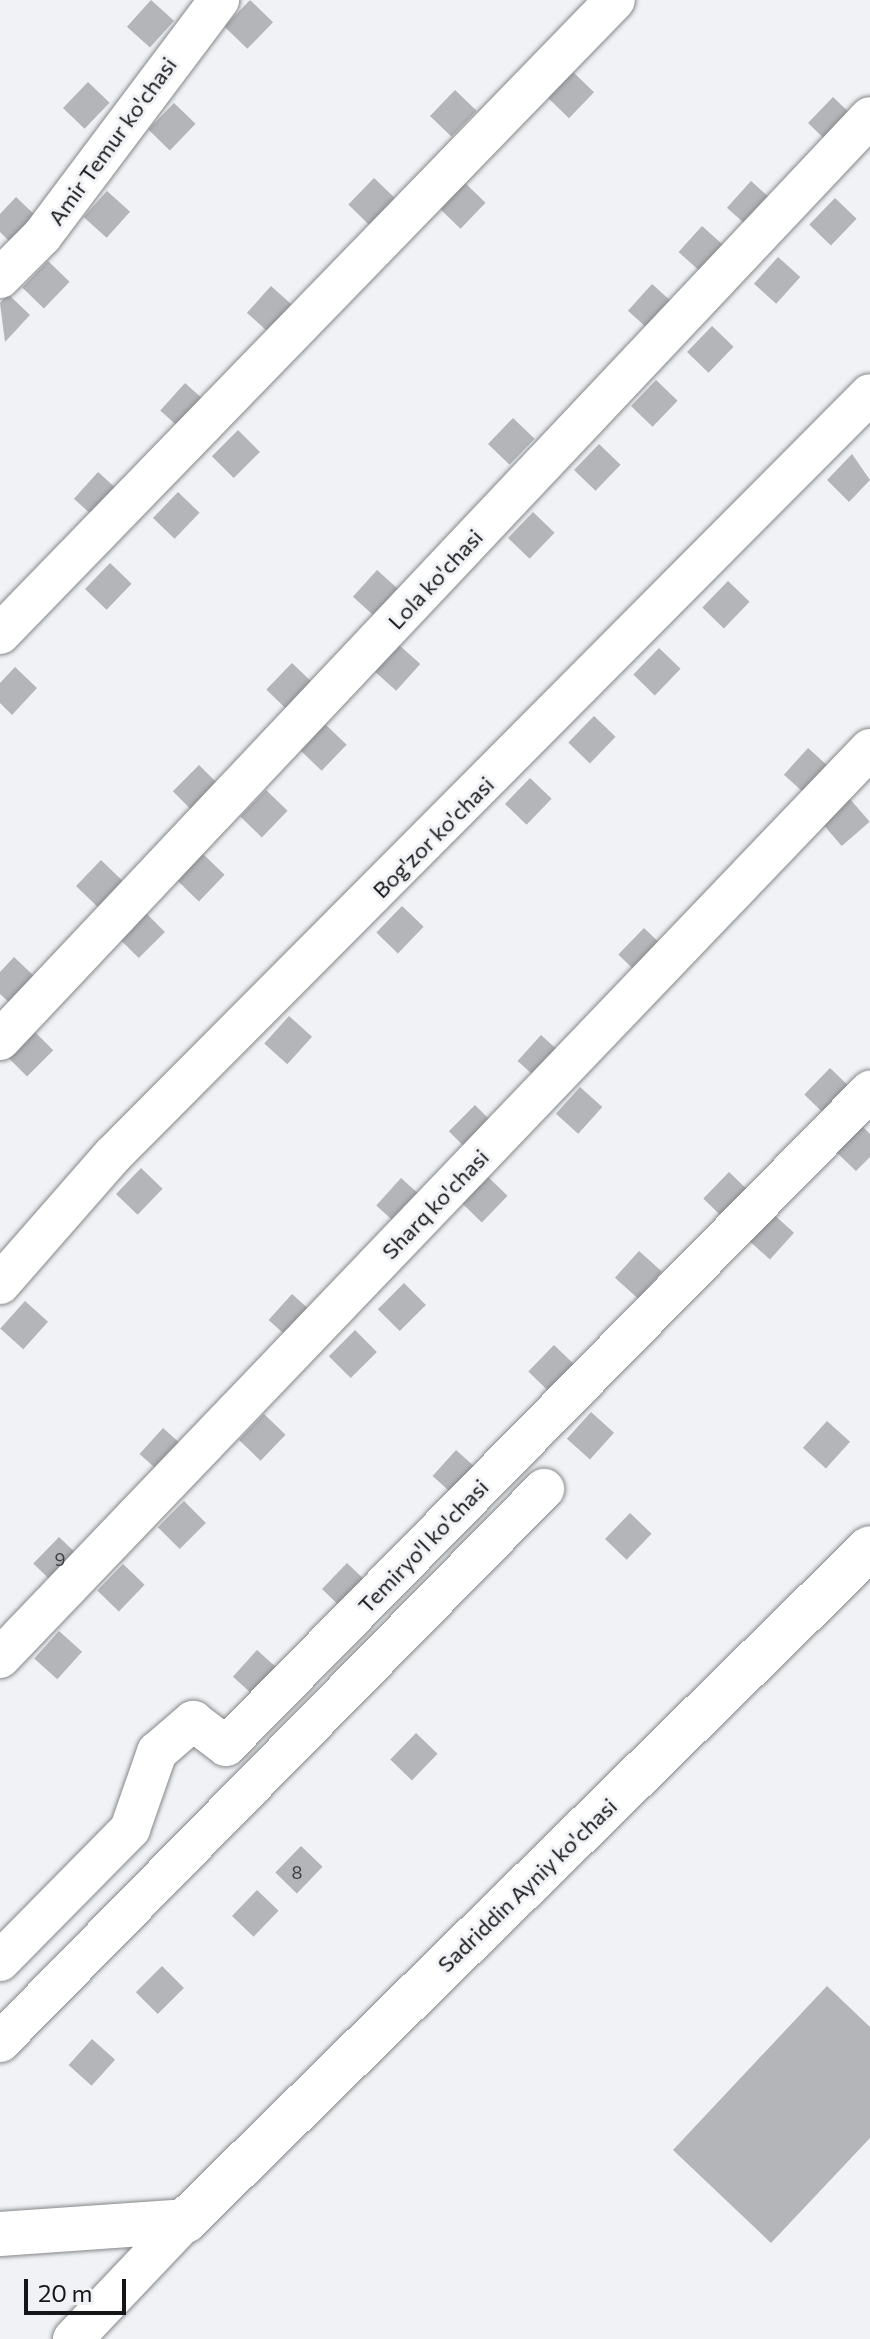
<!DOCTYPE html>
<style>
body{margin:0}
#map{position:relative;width:870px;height:2339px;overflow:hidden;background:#f0f2f5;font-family:Commissioner,sans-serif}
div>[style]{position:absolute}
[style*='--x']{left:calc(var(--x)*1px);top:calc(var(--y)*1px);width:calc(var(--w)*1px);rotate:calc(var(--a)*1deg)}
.building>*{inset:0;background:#b3b5b8;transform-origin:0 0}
.roads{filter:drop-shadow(0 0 2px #848789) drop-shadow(0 0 2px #848789)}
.minor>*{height:40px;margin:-20px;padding:0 20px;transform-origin:20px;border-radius:20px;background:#fff}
.tertiary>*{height:44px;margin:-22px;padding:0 22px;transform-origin:22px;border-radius:22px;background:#fff}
span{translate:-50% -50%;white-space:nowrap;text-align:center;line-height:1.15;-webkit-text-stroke:6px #f0f2f5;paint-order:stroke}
.number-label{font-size:18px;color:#3c3e3f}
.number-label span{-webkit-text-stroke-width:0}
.street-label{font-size:22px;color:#151617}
.scale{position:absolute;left:24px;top:2279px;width:102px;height:36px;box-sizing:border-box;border:4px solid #151617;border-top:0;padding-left:10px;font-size:24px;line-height:28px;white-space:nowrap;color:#151617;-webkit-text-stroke:6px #f0f2f5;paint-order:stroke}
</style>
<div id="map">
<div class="building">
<div style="left:151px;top:0;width:31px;height:36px;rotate:42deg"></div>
<div style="left:250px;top:0;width:32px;height:37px;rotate:44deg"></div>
<div style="left:571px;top:70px;width:32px;height:36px;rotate:44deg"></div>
<div style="left:88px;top:82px;width:30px;height:36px;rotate:44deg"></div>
<div style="left:455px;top:90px;width:30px;height:36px;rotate:44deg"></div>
<div style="left:833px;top:97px;width:30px;height:36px;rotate:44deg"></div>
<div style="left:174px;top:103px;width:30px;height:37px;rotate:44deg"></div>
<div style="left:374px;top:178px;width:30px;height:37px;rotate:44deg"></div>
<div style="left:751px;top:181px;width:31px;height:36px;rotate:42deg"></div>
<div style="left:464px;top:182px;width:30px;height:36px;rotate:44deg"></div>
<div style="left:107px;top:191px;width:31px;height:35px;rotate:42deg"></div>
<div style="clip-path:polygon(16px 197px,38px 218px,13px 245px,0 232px,0 214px)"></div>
<div style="left:835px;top:198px;width:30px;height:37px;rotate:44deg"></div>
<div style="left:702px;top:226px;width:31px;height:35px;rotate:42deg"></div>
<div style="left:778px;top:257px;width:30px;height:36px;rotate:42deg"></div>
<div style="left:48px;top:261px;width:30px;height:37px;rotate:44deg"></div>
<div style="left:652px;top:284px;width:31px;height:36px;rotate:42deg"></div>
<div style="left:271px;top:286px;width:31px;height:36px;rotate:42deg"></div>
<div style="clip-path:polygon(8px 294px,30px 315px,5px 342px,0 303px)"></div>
<div style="left:712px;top:326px;width:30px;height:36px;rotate:44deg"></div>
<div style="left:656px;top:380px;width:30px;height:36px;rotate:44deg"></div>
<div style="left:185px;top:383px;width:31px;height:37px;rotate:42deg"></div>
<div style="left:513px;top:418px;width:30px;height:36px;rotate:44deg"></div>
<div style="left:238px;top:430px;width:31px;height:37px;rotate:45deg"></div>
<div style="left:599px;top:444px;width:30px;height:36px;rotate:44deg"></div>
<div style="clip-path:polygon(852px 454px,870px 480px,849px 502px,827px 480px)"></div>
<div style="left:98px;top:472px;width:31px;height:36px;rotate:42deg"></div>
<div style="left:178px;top:492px;width:30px;height:36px;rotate:44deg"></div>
<div style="left:533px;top:512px;width:30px;height:36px;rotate:44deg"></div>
<div style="left:110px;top:563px;width:30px;height:36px;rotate:44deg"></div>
<div style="left:377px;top:570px;width:31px;height:36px;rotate:42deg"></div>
<div style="left:728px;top:581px;width:30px;height:37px;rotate:44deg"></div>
<div style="left:398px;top:644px;width:30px;height:36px;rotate:42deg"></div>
<div style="left:659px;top:648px;width:30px;height:37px;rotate:44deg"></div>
<div style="left:292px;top:663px;width:30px;height:37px;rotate:44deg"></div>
<div style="clip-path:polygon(15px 667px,37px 688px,12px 715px,0 703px,0 683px)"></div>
<div style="left:594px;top:716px;width:30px;height:37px;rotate:44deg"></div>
<div style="left:325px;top:724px;width:30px;height:36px;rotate:44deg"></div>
<div style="left:808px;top:748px;width:31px;height:36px;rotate:42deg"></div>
<div style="left:199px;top:765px;width:30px;height:37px;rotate:45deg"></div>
<div style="left:530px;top:778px;width:30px;height:36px;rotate:44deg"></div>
<div style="left:266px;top:790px;width:30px;height:37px;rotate:44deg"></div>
<div style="left:850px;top:799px;width:30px;height:37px;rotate:49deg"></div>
<div style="left:203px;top:854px;width:30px;height:37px;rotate:44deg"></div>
<div style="left:101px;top:860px;width:32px;height:36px;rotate:44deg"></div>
<div style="left:402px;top:906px;width:30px;height:37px;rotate:44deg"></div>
<div style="left:143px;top:910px;width:31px;height:37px;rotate:45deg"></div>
<div style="left:644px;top:928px;width:30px;height:37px;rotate:44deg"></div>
<div style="clip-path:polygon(14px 957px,36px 978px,12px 1005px,0 994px,0 972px)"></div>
<div style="left:289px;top:1016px;width:31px;height:37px;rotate:42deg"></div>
<div style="left:32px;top:1029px;width:30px;height:37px;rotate:45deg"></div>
<div style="left:541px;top:1035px;width:31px;height:35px;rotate:42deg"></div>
<div style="left:830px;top:1068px;width:30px;height:37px;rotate:44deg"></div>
<div style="left:580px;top:1087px;width:30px;height:36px;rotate:42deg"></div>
<div style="left:475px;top:1105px;width:31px;height:37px;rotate:45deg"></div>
<div style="clip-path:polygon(859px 1123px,870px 1134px,870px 1157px,856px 1171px,834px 1150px)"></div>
<div style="left:141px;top:1168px;width:30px;height:36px;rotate:44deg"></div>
<div style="left:729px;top:1172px;width:30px;height:37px;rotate:44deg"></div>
<div style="left:486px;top:1175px;width:30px;height:37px;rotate:44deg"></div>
<div style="left:401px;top:1178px;width:31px;height:37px;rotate:42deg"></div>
<div style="left:771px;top:1212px;width:31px;height:36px;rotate:42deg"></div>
<div style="left:639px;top:1251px;width:31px;height:36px;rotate:42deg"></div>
<div style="left:404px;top:1283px;width:31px;height:37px;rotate:45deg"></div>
<div style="left:292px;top:1294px;width:31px;height:35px;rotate:42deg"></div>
<div style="left:25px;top:1301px;width:31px;height:37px;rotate:42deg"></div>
<div style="left:355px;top:1330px;width:31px;height:37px;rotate:45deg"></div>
<div style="left:554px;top:1345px;width:30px;height:37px;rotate:44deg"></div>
<div style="left:591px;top:1412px;width:31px;height:36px;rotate:42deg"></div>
<div style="left:264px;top:1414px;width:30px;height:36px;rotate:44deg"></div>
<div style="left:827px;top:1421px;width:31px;height:36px;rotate:42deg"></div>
<div style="left:163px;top:1428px;width:31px;height:35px;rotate:42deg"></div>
<div style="left:456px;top:1450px;width:31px;height:35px;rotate:42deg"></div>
<div style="left:184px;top:1501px;width:31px;height:37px;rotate:45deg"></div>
<div style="left:630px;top:1513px;width:30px;height:36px;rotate:44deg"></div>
<div style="left:59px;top:1537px;width:30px;height:37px;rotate:44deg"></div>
<div style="left:347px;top:1563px;width:30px;height:36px;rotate:44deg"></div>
<div style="left:123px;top:1564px;width:30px;height:37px;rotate:44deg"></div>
<div style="left:59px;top:1631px;width:31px;height:37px;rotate:42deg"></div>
<div style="left:257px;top:1650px;width:31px;height:36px;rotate:42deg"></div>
<div style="left:416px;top:1733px;width:30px;height:37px;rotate:44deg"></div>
<div style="left:301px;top:1846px;width:30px;height:37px;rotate:44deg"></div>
<div style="left:257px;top:1890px;width:30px;height:36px;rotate:44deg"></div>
<div style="left:162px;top:1966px;width:31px;height:37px;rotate:45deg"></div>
<div style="clip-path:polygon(827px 1986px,870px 2027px,870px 2138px,771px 2243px,673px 2150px)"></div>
<div style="left:92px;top:2039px;width:31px;height:35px;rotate:42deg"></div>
</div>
<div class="roads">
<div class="minor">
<div style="--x:0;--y:278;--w:59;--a:-45"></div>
<div style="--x:42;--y:236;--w:295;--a:-53.1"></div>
<div style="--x:0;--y:634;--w:883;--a:-45.87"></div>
<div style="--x:0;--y:1040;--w:1268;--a:-46.69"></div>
<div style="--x:0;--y:1284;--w:171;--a:-48.8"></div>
<div style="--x:113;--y:1155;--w:1073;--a:-45.15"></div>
<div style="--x:0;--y:1658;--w:1258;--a:-46.26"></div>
<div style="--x:0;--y:1961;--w:185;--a:-45.4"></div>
<div style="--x:130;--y:1829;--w:82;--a:-70.7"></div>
<div style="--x:157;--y:1752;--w:48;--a:-40.7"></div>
<div style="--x:193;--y:1721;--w:41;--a:37.1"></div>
<div style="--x:226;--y:1746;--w:919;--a:-45.49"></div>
<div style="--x:0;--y:2042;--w:776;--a:-45.47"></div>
<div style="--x:73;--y:2339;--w:163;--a:-46.5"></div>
</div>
<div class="tertiary">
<div style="--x:0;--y:2234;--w:185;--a:-4"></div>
<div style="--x:185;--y:2221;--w:960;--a:-44.49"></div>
</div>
</div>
<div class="number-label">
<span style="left:60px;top:1559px">9</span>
<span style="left:297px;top:1872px">8</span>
</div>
<div class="street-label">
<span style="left:112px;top:141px;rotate:-54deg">Amir Temur ko'chasi</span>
<span style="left:435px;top:579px;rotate:-47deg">Lola ko'chasi</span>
<span style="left:433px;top:837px;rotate:-45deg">Bog'zor ko'chasi</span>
<span style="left:435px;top:1204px;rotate:-46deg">Sharq ko'chasi</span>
<span style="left:423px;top:1546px;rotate:-46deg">Temiryo'l ko'chasi</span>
<span style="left:527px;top:1885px;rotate:-44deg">Sadriddin Ayniy ko'chasi</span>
</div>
<div class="scale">20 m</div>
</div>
